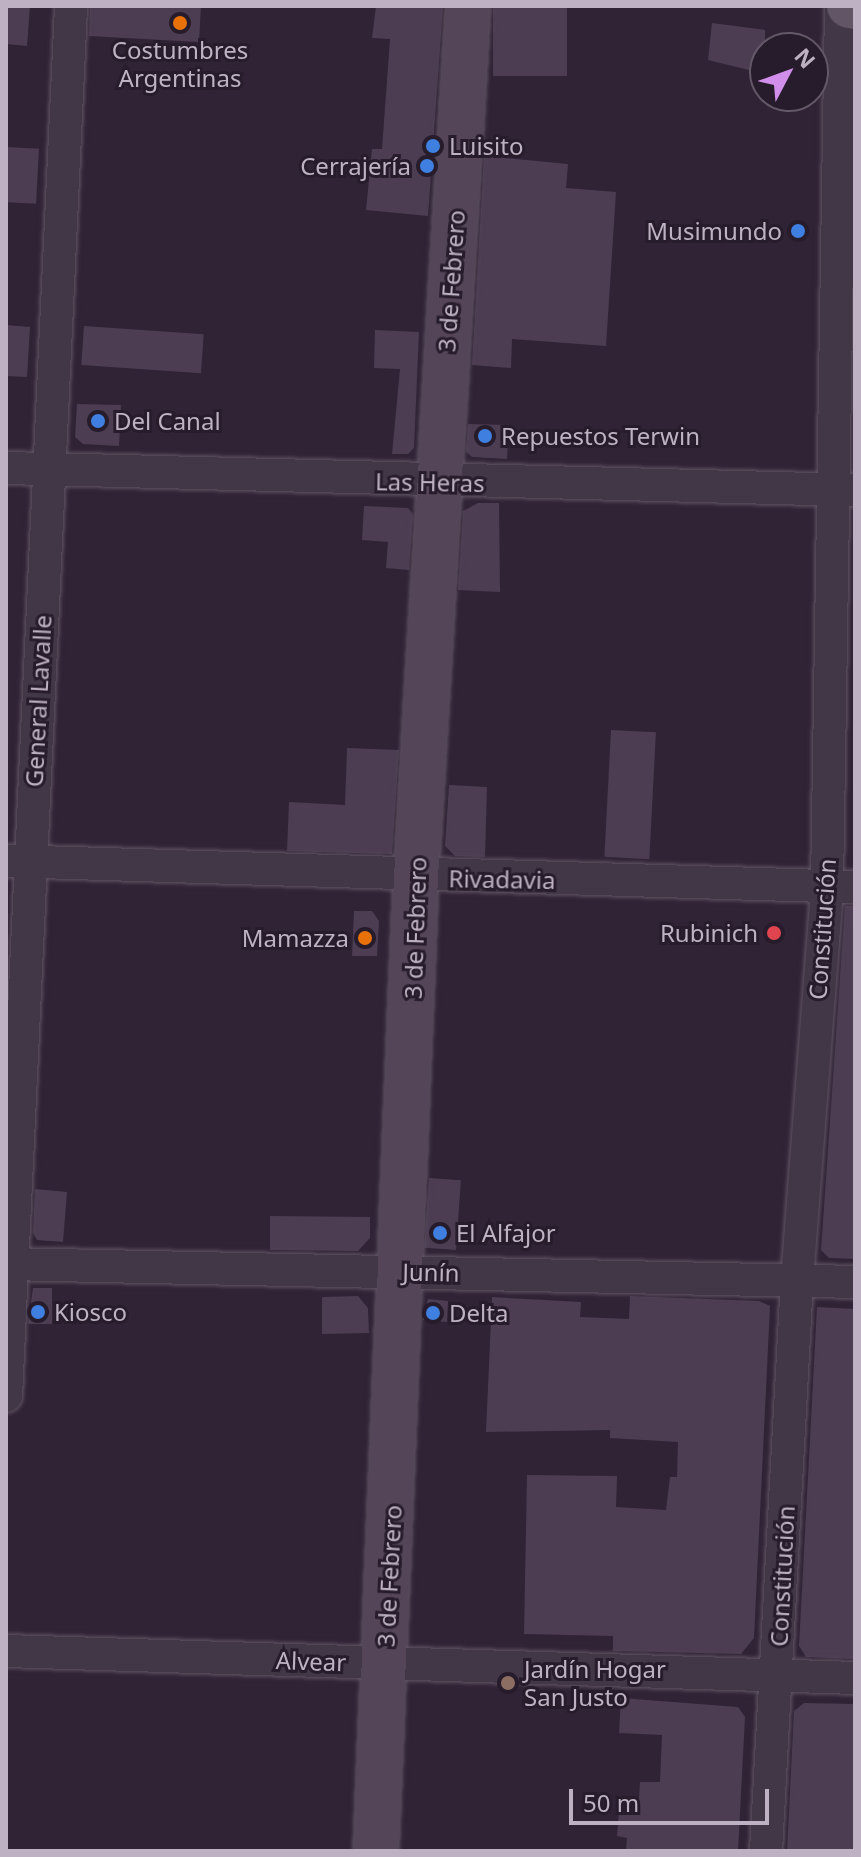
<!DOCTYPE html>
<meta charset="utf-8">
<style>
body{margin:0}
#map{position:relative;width:861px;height:1857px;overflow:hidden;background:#302336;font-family:"Noto Sans",sans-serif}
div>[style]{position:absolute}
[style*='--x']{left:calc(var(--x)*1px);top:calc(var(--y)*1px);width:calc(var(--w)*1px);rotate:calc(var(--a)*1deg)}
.building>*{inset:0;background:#4c3d53;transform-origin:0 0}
.roads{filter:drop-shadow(0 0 2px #605464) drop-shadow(0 0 2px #605464)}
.street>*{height:32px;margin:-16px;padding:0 16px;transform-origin:16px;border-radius:16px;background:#423747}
.secondary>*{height:44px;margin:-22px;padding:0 22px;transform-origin:22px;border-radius:22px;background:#544559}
.primary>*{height:44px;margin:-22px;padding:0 22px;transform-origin:22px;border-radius:22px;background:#615566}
.dots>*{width:22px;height:22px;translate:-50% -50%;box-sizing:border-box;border:4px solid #271c2b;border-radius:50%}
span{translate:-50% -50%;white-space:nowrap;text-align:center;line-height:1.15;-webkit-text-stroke:6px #271c2b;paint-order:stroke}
.poi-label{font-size:24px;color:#beb1c3}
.left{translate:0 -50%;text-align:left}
.right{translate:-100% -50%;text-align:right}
.street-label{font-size:24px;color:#beb1c3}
.frame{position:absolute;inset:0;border:8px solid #beb1c3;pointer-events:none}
.north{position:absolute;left:749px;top:32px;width:80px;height:80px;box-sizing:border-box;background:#271c2b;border:2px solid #635868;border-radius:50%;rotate:49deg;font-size:22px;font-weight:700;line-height:32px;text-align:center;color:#beb1c3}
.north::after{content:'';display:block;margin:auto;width:28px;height:36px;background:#d28eeb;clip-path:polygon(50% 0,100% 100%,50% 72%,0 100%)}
.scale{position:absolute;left:569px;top:1789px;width:200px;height:36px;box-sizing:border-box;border:4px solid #beb1c3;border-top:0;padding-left:10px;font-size:24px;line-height:28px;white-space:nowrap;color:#beb1c3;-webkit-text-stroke:6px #271c2b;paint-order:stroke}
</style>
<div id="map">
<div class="building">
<div style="clip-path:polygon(6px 6px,30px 6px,27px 46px,6px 44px)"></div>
<div style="clip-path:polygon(90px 6px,201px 6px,199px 42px,89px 36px)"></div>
<div style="clip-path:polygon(376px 6px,443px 6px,428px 216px,366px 210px,372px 149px,382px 149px,390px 39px,372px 38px)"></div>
<div style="left:493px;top:6px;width:74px;height:70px"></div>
<div style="clip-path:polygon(712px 23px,765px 30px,765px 66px,758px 65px,757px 72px,708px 60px)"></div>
<div style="left:6px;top:147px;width:33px;height:55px;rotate:3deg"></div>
<div style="clip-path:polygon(484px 156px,568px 164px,566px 188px,616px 192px,606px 346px,512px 339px,511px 368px,472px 365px)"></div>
<div style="clip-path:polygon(6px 325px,30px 327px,27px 377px,6px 376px)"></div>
<div style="left:84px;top:326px;width:120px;height:39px;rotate:4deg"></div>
<div style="clip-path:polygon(375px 330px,419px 332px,414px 448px,408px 454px,392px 454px,400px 369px,374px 368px)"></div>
<div style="clip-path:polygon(77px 404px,121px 405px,119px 446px,83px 444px,75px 437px)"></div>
<div style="clip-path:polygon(468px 424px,509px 425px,507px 459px,472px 457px,466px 452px)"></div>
<div style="clip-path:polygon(478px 503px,499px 503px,500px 592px,458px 590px,463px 511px)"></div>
<div style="clip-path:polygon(364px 506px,408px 508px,413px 514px,409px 570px,386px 568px,388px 542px,362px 540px)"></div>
<div style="left:611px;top:730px;width:45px;height:127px;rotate:3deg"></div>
<div style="clip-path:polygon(347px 748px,399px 750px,392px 854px,287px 851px,289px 802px,345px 805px)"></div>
<div style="clip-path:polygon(449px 785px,487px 787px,485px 857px,455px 856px,445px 846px)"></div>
<div style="clip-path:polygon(845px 906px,855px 906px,855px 1259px,829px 1258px,821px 1250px)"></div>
<div style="clip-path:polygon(354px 911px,372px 911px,379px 921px,377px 956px,352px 956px)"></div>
<div style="left:429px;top:1178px;width:32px;height:70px;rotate:4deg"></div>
<div style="clip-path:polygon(35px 1189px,67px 1192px,63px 1242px,37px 1240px,33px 1233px)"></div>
<div style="clip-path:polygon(270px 1216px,370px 1217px,370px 1238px,358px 1251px,270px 1250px)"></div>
<div style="clip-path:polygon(33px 1288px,52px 1288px,52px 1324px,28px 1324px)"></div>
<div style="clip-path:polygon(358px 1296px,368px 1308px,369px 1333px,322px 1334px,322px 1297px)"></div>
<div style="clip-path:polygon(630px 1296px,759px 1301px,770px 1306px,754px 1638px,741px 1654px,613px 1651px,613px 1636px,524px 1634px,527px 1475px,617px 1476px,616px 1507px,666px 1510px,670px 1477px,677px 1477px,678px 1442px,610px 1438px,610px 1430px,486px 1432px,492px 1297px,581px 1302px,580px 1317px,629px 1319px)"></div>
<div style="clip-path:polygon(428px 1299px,448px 1301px,447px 1322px,423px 1320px)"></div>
<div style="clip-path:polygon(817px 1307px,855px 1309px,855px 1659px,806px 1657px,799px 1646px)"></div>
<div style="clip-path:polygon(621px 1698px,738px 1707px,745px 1717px,738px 1851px,626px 1851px,627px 1838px,617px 1836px,620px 1798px,639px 1799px,640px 1782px,660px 1782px,662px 1735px,619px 1733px)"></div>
<div style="clip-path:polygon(804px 1703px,855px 1704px,855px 1851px,787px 1851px,794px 1711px)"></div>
</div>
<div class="roads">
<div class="street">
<div style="--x:6;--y:468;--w:846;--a:1.49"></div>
<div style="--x:6;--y:861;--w:849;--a:1.75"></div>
<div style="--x:6;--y:1264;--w:849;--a:1.21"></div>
<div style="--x:6;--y:1396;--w:1392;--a:-87.32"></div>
<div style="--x:6;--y:1651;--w:849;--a:1.82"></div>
<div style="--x:766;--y:1851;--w:572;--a:-86.89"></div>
<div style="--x:797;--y:1280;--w:394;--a:-85.6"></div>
<div style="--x:827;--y:887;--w:881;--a:-89.09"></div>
</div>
<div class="secondary">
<div style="--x:376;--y:1851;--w:975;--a:-87.65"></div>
<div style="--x:416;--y:877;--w:873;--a:-86.58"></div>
</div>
<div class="primary">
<div style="--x:849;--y:6;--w:6;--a:9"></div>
</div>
</div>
<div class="dots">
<div style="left:180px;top:23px;background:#e8710a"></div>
<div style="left:433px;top:146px;background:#3f7fe0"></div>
<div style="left:427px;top:166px;background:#3f7fe0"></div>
<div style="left:798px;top:231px;background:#3f7fe0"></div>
<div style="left:98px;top:421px;background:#3f7fe0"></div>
<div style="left:485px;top:436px;background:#3f7fe0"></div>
<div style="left:774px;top:933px;background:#e0444e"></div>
<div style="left:365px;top:938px;background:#e8710a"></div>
<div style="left:440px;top:1233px;background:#3f7fe0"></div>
<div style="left:38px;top:1312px;background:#3f7fe0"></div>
<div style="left:433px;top:1313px;background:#3f7fe0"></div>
<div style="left:508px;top:1683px;background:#8d6e63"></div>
</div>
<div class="poi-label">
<span style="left:180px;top:64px">Costumbres<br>Argentinas</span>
<span class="left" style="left:449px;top:146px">Luisito</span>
<span class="right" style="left:411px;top:166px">Cerrajería</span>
<span class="right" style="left:782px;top:231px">Musimundo</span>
<span class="left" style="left:114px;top:421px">Del Canal</span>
<span class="left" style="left:501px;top:436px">Repuestos Terwin</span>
<span class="right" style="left:758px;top:933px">Rubinich</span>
<span class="right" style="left:349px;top:938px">Mamazza</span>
<span class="left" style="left:456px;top:1233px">El Alfajor</span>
<span class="left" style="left:54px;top:1312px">Kiosco</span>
<span class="left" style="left:449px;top:1313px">Delta</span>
<span class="left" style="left:524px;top:1683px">Jardín Hogar<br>San Justo</span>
</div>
<div class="street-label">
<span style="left:451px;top:281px;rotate:-86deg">3 de Febrero</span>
<span style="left:430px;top:482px;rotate:1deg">Las Heras</span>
<span style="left:38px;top:701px;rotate:-87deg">General Lavalle</span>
<span style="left:502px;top:879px;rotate:1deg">Rivadavia</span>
<span style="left:415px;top:928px;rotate:-88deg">3 de Febrero</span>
<span style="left:822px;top:929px;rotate:-86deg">Constitución</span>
<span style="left:431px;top:1272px;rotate:1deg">Junín</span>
<span style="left:389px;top:1576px;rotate:-87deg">3 de Febrero</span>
<span style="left:782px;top:1576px;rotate:-87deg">Constitución</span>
<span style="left:311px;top:1661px;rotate:2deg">Alvear</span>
</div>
<div class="frame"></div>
<div class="north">N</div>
<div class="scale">50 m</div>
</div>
